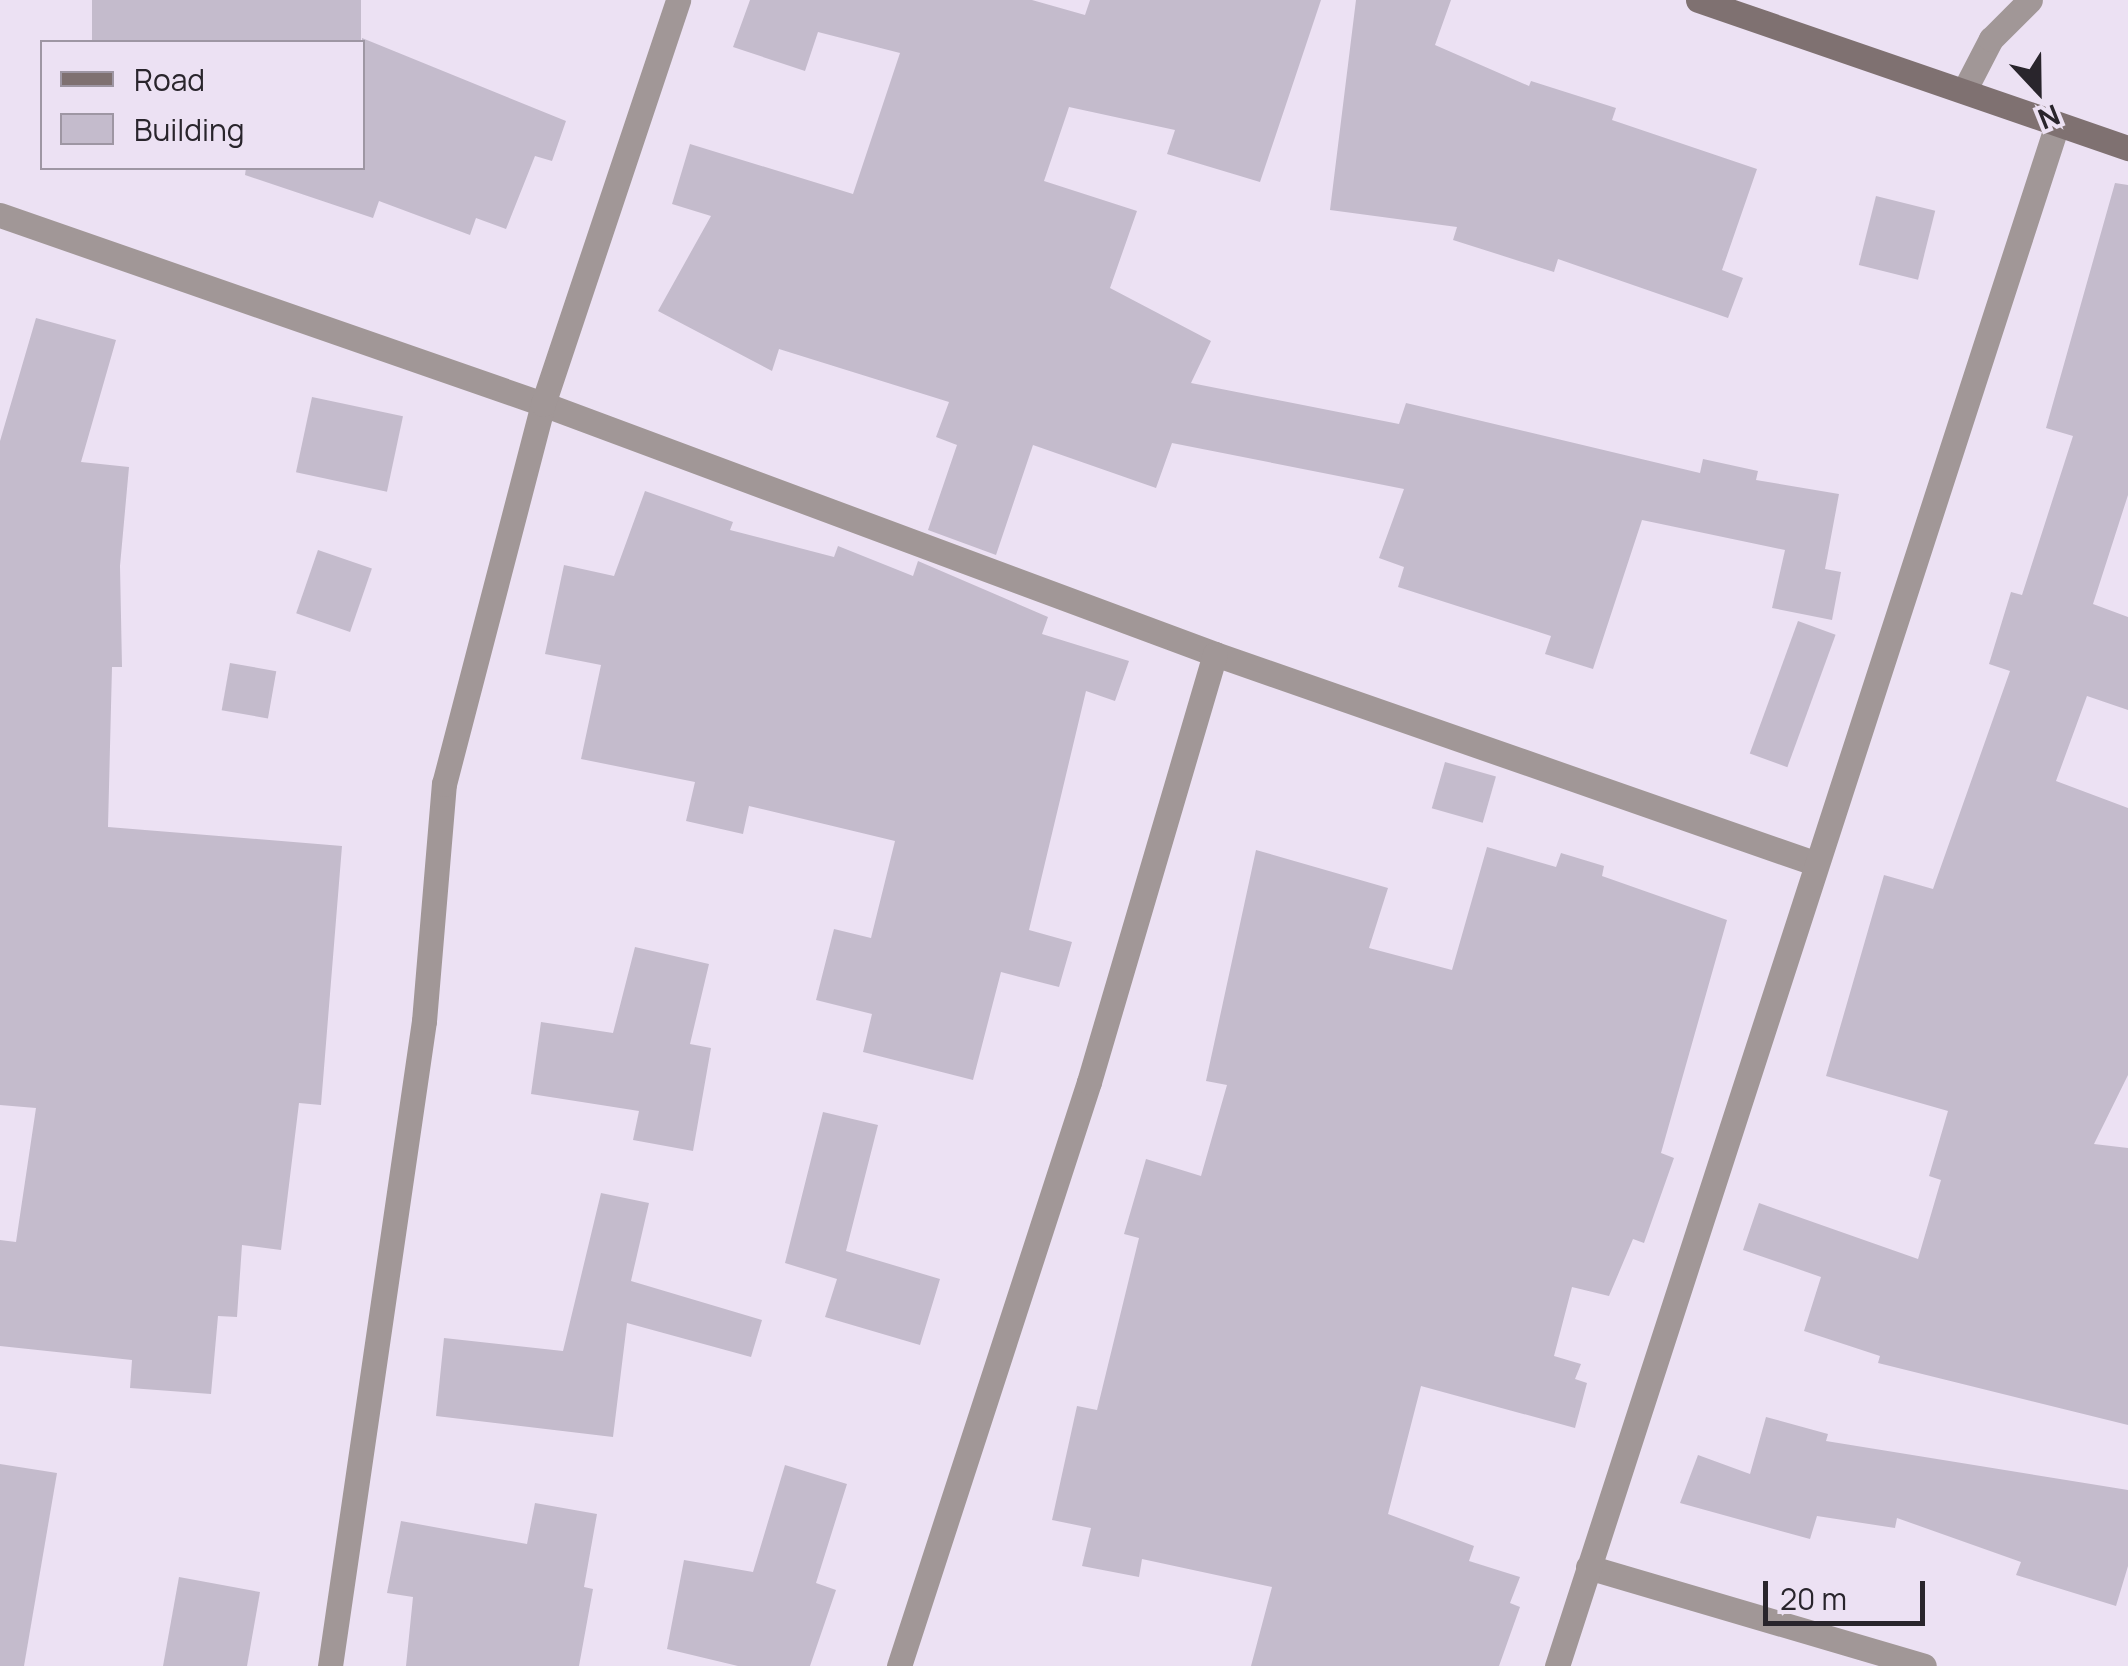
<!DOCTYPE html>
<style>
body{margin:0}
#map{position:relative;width:2128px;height:1666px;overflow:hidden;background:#ece1f3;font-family:Manrope,sans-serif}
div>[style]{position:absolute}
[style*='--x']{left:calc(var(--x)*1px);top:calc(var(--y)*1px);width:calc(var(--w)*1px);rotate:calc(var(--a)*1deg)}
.building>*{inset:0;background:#c4bbcc;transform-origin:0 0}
.lane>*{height:25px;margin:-12.5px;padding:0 12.5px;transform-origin:12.5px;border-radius:12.5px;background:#a19797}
.street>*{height:25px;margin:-12.5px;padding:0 12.5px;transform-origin:12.5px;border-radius:12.5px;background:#a19797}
.secondary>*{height:25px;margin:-12.5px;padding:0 12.5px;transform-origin:12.5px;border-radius:12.5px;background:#7f7171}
span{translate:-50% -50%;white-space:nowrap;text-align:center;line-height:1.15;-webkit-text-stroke:9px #ece1f3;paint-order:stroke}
.legend{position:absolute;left:40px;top:40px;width:325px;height:130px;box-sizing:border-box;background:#ece1f3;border:2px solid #9e96a3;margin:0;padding:12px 18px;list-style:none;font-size:30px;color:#29252c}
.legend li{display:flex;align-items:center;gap:20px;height:50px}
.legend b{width:50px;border:2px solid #9e96a3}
.north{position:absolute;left:1988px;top:40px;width:100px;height:100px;-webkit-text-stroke:8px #ece1f3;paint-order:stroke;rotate:158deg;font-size:28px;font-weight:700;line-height:40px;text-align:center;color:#29252c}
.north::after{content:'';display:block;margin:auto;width:35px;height:45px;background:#29252c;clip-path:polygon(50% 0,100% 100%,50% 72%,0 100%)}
.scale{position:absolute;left:1763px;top:1581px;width:162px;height:45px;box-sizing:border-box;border:5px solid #29252c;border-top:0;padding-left:12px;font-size:30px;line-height:35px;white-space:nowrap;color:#29252c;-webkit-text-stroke:8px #ece1f3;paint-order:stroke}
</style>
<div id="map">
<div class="building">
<div style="left:92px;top:0;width:269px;height:45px"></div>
<div style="clip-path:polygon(750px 0,1032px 0,1085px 15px,1090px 0,1321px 0,1260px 182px,1167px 154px,1175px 130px,1069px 107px,1044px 181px,1137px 211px,1110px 288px,1211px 341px,1191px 383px,1399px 424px,1406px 403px,1700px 473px,1703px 459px,1758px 471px,1756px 480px,1839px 494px,1825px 569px,1841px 572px,1832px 620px,1772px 608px,1785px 550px,1642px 520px,1593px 669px,1545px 654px,1551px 636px,1398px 587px,1404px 567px,1379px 558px,1404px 489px,1172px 443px,1156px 488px,1033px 445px,996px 555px,928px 530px,957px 445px,936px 437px,949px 402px,779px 349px,772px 371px,658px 311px,711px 216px,672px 204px,690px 144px,853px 194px,900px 53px,818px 32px,805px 71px,733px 47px)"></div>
<div style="clip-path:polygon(1356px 0,1451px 0,1435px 45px,1529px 86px,1531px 81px,1616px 108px,1612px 120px,1757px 169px,1722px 270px,1743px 278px,1728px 318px,1558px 259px,1554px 272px,1453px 240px,1457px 227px,1330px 210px)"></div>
<div style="clip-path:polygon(362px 38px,566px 121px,552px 161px,535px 156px,506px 229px,476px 218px,470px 235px,379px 201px,373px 218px,245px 175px,246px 168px,362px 168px)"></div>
<div style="clip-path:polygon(2115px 183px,2128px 185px,2128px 495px,2093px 604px,2128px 617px,2128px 710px,2087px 696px,2056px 781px,2128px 808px,2128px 1075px,2094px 1144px,2128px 1148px,2128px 1425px,1878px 1363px,1880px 1356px,1804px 1331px,1821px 1277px,1743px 1250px,1759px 1203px,1918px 1259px,1941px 1180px,1929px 1176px,1948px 1111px,1826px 1076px,1884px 875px,1933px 889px,2010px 671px,1989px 664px,2011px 592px,2022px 595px,2073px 436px,2046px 428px)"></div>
<div style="left:1876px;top:196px;width:61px;height:71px;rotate:14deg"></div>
<div style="clip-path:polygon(36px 318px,116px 340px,81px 462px,129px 467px,120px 566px,122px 667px,112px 667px,108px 827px,342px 846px,321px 1105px,299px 1103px,281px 1250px,242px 1245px,237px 1317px,218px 1316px,211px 1394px,130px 1388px,132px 1360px,0 1346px,0 1240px,16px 1242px,36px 1108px,0 1105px,0 441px)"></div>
<div style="left:312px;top:397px;width:93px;height:77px;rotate:12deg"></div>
<div style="clip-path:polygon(645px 491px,733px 522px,730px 530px,834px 557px,838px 546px,913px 576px,918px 561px,1048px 617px,1042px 634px,1129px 661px,1115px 701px,1086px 691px,1029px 930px,1072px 942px,1059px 987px,1001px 972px,973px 1080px,863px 1052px,872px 1014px,816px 1000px,834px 929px,871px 938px,895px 841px,749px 806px,743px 834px,686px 821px,695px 782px,581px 759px,601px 665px,545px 654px,564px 565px,614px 576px)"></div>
<div style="left:318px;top:550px;width:57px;height:67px;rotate:19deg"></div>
<div style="left:1798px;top:621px;width:40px;height:141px;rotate:20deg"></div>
<div style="left:230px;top:663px;width:47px;height:48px;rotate:10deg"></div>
<div style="left:1445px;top:762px;width:53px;height:48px;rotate:16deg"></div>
<div style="clip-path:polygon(1487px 847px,1556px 867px,1561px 853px,1604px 866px,1602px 876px,1727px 920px,1661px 1153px,1674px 1158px,1644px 1243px,1633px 1239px,1609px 1296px,1572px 1287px,1554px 1356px,1581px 1364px,1575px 1379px,1587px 1383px,1575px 1428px,1421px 1386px,1388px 1514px,1474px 1546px,1469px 1561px,1520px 1577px,1510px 1603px,1520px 1607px,1499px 1666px,1251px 1666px,1272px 1587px,1142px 1559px,1139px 1577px,1082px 1566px,1091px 1528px,1052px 1520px,1077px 1406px,1097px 1410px,1139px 1238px,1124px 1234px,1146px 1159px,1201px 1176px,1227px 1085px,1206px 1081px,1256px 850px,1388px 888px,1369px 948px,1452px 970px)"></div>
<div style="clip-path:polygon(635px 947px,709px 964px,690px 1044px,711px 1048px,693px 1151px,633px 1140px,639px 1111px,531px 1094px,541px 1022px,613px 1033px)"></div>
<div style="clip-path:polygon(823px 1112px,878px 1125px,846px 1251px,940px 1279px,920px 1345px,825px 1317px,837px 1279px,785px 1263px)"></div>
<div style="clip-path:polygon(601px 1193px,649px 1203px,631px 1281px,762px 1320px,751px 1357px,627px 1323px,613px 1437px,436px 1416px,444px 1338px,563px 1351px)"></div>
<div style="clip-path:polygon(1766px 1417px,1828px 1434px,1826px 1441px,2128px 1490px,2128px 1566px,2116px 1606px,2016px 1575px,2021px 1562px,1897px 1518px,1895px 1528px,1817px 1516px,1810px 1539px,1680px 1503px,1698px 1455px,1750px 1474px)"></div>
<div style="clip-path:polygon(0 1464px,57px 1473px,24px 1666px,0 1666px)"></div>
<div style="clip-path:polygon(785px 1465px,847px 1484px,816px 1583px,836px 1590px,810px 1666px,738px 1666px,667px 1649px,684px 1560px,753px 1572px)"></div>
<div style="clip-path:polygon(535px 1503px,597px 1514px,584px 1587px,593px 1589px,579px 1666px,406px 1666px,413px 1597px,387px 1593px,401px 1521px,527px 1544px)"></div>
<div style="clip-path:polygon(179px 1577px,260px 1592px,247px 1666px,163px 1666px)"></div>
</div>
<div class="lane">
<div style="--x:1964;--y:91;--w:59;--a:-62.6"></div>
<div style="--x:1991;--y:39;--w:55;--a:-45"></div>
</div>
<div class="street">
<div style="--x:0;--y:215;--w:575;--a:19.19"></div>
<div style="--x:543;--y:404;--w:717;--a:20.41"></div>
<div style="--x:1215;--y:654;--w:634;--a:19.23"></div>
<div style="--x:1588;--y:1567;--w:350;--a:16.4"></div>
<div style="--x:330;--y:1666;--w:652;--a:-81.71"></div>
<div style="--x:424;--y:1021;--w:238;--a:-85.2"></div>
<div style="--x:444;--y:784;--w:393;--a:-75.4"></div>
<div style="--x:543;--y:404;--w:426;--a:-71.5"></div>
<div style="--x:899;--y:1666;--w:614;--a:-71.98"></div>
<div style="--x:1089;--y:1082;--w:446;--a:-73.6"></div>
<div style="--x:1557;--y:1666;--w:1621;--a:-72.03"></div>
</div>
<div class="secondary">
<div style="--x:1698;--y:0;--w:455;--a:19"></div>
</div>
<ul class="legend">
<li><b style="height:12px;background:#7f7171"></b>Road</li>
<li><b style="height:28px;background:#c4bbcc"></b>Building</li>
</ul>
<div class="north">N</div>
<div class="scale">20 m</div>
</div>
